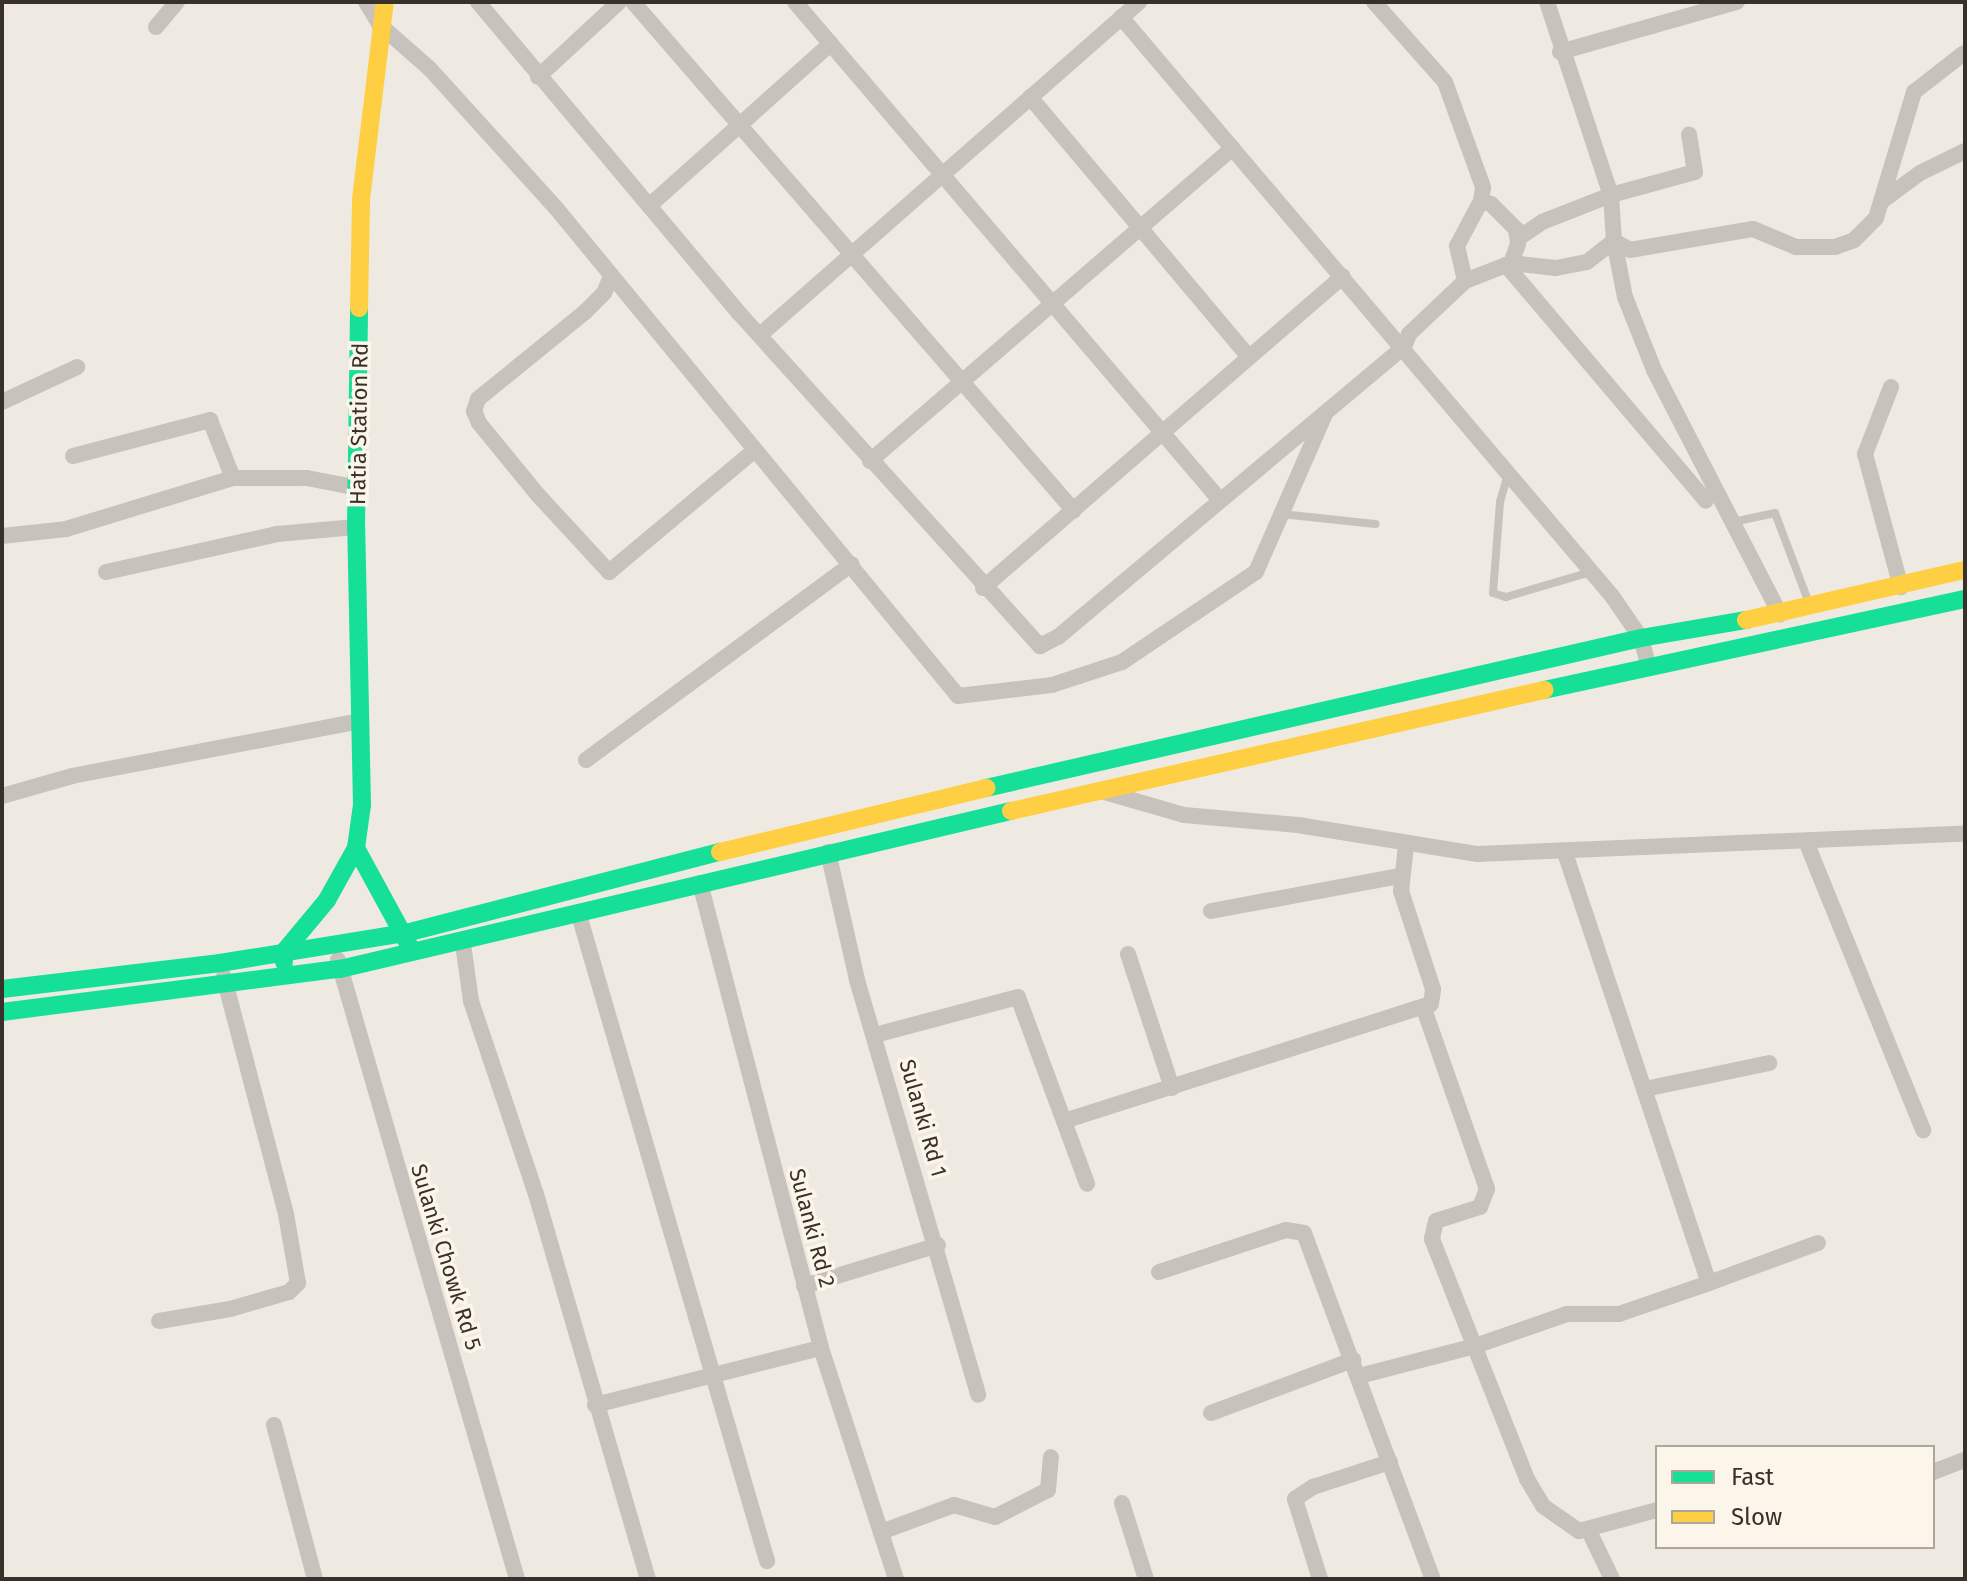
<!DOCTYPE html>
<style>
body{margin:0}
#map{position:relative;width:1967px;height:1581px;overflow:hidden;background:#eeeae2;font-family:"Fira Sans",sans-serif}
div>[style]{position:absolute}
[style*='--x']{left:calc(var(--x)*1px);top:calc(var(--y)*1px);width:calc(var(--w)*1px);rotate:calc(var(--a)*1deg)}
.lane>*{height:8px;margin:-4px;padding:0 4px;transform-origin:4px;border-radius:4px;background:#c7c2bb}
.street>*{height:16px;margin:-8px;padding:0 8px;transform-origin:8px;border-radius:8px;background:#c7c2bb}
.fast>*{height:18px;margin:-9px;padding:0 9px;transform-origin:9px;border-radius:9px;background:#16e098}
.slow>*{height:18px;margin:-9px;padding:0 9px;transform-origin:9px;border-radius:9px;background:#ffcf43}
span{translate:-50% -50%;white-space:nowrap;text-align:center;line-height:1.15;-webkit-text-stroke:7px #fbf5ea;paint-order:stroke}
.street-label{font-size:22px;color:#393029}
.frame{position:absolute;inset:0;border:4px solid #393029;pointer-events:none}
.legend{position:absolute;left:1655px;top:1445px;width:280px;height:104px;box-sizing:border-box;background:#fbf5ea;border:2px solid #ada69d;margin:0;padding:10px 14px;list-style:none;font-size:24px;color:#393029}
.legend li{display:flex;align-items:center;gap:16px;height:40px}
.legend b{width:40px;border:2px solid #ada69d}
</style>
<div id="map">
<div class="lane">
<div style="--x:1508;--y:474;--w:29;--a:106"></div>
<div style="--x:1500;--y:502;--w:91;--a:94.4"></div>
<div style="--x:1493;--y:593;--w:14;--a:17"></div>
<div style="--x:1506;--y:597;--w:89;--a:-16.4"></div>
<div style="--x:1281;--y:514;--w:95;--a:6.1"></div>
<div style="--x:1733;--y:522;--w:43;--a:-12.1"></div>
<div style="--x:1775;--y:513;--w:96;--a:69.3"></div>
</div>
<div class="street">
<div style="--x:366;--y:2;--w:27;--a:59"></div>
<div style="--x:380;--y:25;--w:67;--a:41.3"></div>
<div style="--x:430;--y:69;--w:188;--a:47.8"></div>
<div style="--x:556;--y:208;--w:632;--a:50.52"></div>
<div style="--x:958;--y:696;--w:95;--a:-6.7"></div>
<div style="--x:1052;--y:685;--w:74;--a:-18.2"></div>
<div style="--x:1122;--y:662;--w:161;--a:-33.9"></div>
<div style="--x:1256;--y:572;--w:170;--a:-66.4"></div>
<div style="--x:478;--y:2;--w:406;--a:50"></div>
<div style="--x:739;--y:313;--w:449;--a:47.9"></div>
<div style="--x:1040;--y:646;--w:20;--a:-27"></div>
<div style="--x:1058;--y:637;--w:451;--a:-40"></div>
<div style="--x:1404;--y:347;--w:14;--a:-69"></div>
<div style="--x:1409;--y:334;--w:77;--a:-43.4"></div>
<div style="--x:1465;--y:281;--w:44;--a:-21.3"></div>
<div style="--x:1506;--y:265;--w:309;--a:49.7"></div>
<div style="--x:633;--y:2;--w:673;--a:49.09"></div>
<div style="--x:795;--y:2;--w:653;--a:49.53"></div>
<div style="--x:1374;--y:2;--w:107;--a:48.4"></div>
<div style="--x:1445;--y:82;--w:112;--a:70.1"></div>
<div style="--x:1483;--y:187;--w:14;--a:98"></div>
<div style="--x:1481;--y:201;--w:51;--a:118.1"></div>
<div style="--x:1457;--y:246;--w:36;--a:77"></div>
<div style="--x:1547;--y:2;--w:203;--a:71.7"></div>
<div style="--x:1611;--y:195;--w:87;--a:-15.3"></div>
<div style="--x:1695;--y:172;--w:38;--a:-99"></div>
<div style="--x:1121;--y:17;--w:759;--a:49.7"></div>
<div style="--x:1612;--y:596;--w:51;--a:55.4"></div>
<div style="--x:1641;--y:638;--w:28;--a:75"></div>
<div style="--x:156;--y:27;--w:33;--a:-50"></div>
<div style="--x:1560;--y:52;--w:184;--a:-15.8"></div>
<div style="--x:538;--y:77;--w:110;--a:-42.8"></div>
<div style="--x:1030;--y:97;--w:340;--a:49.9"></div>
<div style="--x:1481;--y:201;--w:10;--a:17"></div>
<div style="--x:1491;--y:204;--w:35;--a:45"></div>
<div style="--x:1516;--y:229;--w:15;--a:82"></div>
<div style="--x:1518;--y:244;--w:20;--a:110"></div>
<div style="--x:1511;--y:263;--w:45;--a:6.3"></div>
<div style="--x:1556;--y:268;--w:32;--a:-11"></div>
<div style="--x:1587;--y:262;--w:34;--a:-38"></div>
<div style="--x:1614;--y:241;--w:57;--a:78.9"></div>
<div style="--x:1625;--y:297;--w:79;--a:68.3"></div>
<div style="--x:1654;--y:370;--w:275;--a:62.7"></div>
<div style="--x:1882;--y:201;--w:47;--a:-36.4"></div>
<div style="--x:1920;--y:173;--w:50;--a:-26.1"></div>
<div style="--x:649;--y:206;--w:244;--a:-41.8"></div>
<div style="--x:1516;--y:229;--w:9;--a:41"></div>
<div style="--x:1523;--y:235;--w:23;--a:-34"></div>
<div style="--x:1542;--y:222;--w:74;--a:-21.4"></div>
<div style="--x:1611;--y:195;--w:46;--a:86.3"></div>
<div style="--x:1614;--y:241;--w:18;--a:29"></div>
<div style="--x:1630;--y:250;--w:125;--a:-9.7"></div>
<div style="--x:1753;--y:229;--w:47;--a:22.7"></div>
<div style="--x:1796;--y:247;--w:39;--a:0"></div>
<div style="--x:1835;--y:247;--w:20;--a:-20"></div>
<div style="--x:1854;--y:240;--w:31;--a:-45"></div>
<div style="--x:1876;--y:218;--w:132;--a:-73.2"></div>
<div style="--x:1914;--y:92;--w:63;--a:-38"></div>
<div style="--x:611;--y:276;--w:18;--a:112"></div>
<div style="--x:604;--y:293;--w:27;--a:135"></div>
<div style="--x:585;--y:312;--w:138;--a:140.9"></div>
<div style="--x:478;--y:399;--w:13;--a:108"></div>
<div style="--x:474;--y:411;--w:13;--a:67"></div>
<div style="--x:479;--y:423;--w:93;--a:50.7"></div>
<div style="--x:538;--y:495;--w:105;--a:47.3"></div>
<div style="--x:609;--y:572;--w:190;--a:-39.9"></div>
<div style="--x:760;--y:335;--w:505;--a:-41.3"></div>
<div style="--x:1891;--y:387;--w:72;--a:111.2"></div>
<div style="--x:1865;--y:454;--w:138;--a:74.9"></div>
<div style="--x:2;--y:402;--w:83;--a:-25"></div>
<div style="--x:73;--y:456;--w:142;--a:-14.7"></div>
<div style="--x:210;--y:420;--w:62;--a:68.4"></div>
<div style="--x:870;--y:461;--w:479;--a:-40.8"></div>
<div style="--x:2;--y:536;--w:64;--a:-6.2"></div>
<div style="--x:66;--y:529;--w:175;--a:-17"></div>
<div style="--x:233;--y:478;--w:74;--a:0"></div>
<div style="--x:307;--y:478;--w:53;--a:10.9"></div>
<div style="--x:106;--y:572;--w:175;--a:-12.5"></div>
<div style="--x:277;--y:534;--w:79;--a:-5.1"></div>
<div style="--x:983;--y:588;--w:476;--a:-40.9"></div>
<div style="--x:586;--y:760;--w:330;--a:-36.4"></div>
<div style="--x:1101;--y:791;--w:86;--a:16.1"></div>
<div style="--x:1184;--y:815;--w:114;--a:5"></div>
<div style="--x:1298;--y:825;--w:182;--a:9.2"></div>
<div style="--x:1478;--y:854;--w:487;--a:-2.4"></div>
<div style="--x:2;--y:796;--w:73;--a:-15.9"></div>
<div style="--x:72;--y:776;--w:294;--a:-10.8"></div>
<div style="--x:1807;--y:844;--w:309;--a:67.9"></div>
<div style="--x:828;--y:852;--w:131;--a:77.2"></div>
<div style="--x:857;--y:980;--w:432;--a:73.7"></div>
<div style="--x:1565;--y:853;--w:453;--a:71.5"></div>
<div style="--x:1709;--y:1283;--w:116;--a:-20.2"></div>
<div style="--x:700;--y:883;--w:480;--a:75.4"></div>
<div style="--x:821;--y:1348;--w:243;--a:72"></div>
<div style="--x:1211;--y:911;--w:191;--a:-10.5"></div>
<div style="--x:579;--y:915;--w:673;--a:73.77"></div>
<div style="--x:463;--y:944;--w:58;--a:82"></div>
<div style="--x:471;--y:1001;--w:204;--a:71.4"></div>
<div style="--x:536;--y:1194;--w:401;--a:73.8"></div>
<div style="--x:1128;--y:954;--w:141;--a:71.8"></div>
<div style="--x:338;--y:960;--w:644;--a:73.87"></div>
<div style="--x:1424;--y:1009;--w:191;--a:70.7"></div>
<div style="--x:1487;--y:1189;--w:19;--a:111"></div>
<div style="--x:1480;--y:1207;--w:46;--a:162.3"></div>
<div style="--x:1436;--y:1221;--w:18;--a:103"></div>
<div style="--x:1432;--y:1239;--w:258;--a:68.4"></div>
<div style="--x:1527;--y:1479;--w:31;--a:59"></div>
<div style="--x:1543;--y:1506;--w:44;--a:34.8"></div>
<div style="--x:1579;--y:1531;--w:81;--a:-15.1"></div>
<div style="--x:875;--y:1035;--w:148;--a:-14.9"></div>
<div style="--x:1018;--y:997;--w:199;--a:69.7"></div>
<div style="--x:1645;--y:1089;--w:127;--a:-11.8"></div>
<div style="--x:1064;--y:1121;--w:385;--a:-17.7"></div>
<div style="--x:1431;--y:1004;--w:15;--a:-82"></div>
<div style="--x:1433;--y:989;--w:103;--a:-108.1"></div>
<div style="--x:1401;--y:891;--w:45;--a:-83.7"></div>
<div style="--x:1159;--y:1272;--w:134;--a:-18.3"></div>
<div style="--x:1286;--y:1230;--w:18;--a:9"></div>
<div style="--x:1304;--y:1233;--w:369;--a:69.6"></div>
<div style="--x:804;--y:1286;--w:140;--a:-17"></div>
<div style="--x:159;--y:1321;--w:72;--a:-9.6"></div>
<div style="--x:230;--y:1309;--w:61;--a:-16.1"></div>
<div style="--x:289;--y:1292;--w:13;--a:-45"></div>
<div style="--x:298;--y:1283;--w:70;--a:-99.9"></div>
<div style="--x:286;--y:1214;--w:245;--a:-104.7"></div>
<div style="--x:1359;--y:1376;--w:120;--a:-14.5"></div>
<div style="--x:1475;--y:1346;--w:97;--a:-19.2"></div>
<div style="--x:1567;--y:1314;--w:52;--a:0"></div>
<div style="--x:1619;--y:1314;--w:95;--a:-19"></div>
<div style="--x:595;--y:1405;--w:233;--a:-14.2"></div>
<div style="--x:1211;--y:1413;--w:152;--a:-20.5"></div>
<div style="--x:274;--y:1425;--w:159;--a:75.1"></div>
<div style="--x:1933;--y:1472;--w:34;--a:-21"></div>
<div style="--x:1122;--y:1503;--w:80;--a:72.5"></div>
<div style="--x:1589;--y:1531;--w:53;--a:64.4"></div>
<div style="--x:881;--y:1532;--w:78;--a:-20.3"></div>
<div style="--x:954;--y:1505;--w:43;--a:16.3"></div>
<div style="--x:995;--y:1517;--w:59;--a:-27"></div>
<div style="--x:1048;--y:1490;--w:33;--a:-85"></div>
<div style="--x:1320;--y:1579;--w:84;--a:-107.4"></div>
<div style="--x:1295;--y:1499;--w:22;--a:-34"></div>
<div style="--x:1313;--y:1487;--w:81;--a:-18"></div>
</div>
<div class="fast">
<div style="--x:1544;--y:690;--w:431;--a:-12.2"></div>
<div style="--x:986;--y:788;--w:672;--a:-12.9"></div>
<div style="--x:1641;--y:638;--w:107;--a:-9.7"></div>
<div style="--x:356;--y:848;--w:113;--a:61.4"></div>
<div style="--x:284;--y:962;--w:9;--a:-96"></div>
<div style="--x:283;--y:953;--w:69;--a:-50.3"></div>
<div style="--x:327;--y:900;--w:60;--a:-60.9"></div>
<div style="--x:356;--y:848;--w:43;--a:-82.1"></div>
<div style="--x:362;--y:805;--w:278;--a:-91.2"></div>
<div style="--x:356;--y:527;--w:219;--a:-89.2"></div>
<div style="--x:2;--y:989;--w:220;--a:-6.8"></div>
<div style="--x:220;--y:963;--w:188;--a:-9.2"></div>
<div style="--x:406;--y:933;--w:324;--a:-14.5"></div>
<div style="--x:2;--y:1012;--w:341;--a:-7.3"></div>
<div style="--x:340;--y:969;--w:689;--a:-13.25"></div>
</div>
<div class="slow">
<div style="--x:359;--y:308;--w:109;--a:-88.9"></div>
<div style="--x:361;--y:199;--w:198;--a:-83.1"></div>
<div style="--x:1746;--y:620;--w:225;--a:-12.9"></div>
<div style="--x:1011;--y:811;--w:547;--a:-12.79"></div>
<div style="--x:720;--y:852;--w:274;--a:-13.5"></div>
</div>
<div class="street-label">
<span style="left:359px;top:424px;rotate:-89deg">Hatia Station Rd</span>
<span style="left:923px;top:1118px;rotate:74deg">Sulanki Rd 1</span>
<span style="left:812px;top:1228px;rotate:75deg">Sulanki Rd 2</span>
<span style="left:446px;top:1257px;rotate:73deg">Sulanki Chowk Rd 5</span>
</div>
<div class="frame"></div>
<ul class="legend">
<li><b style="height:10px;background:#16e098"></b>Fast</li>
<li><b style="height:10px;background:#ffcf43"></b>Slow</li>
</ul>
</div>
